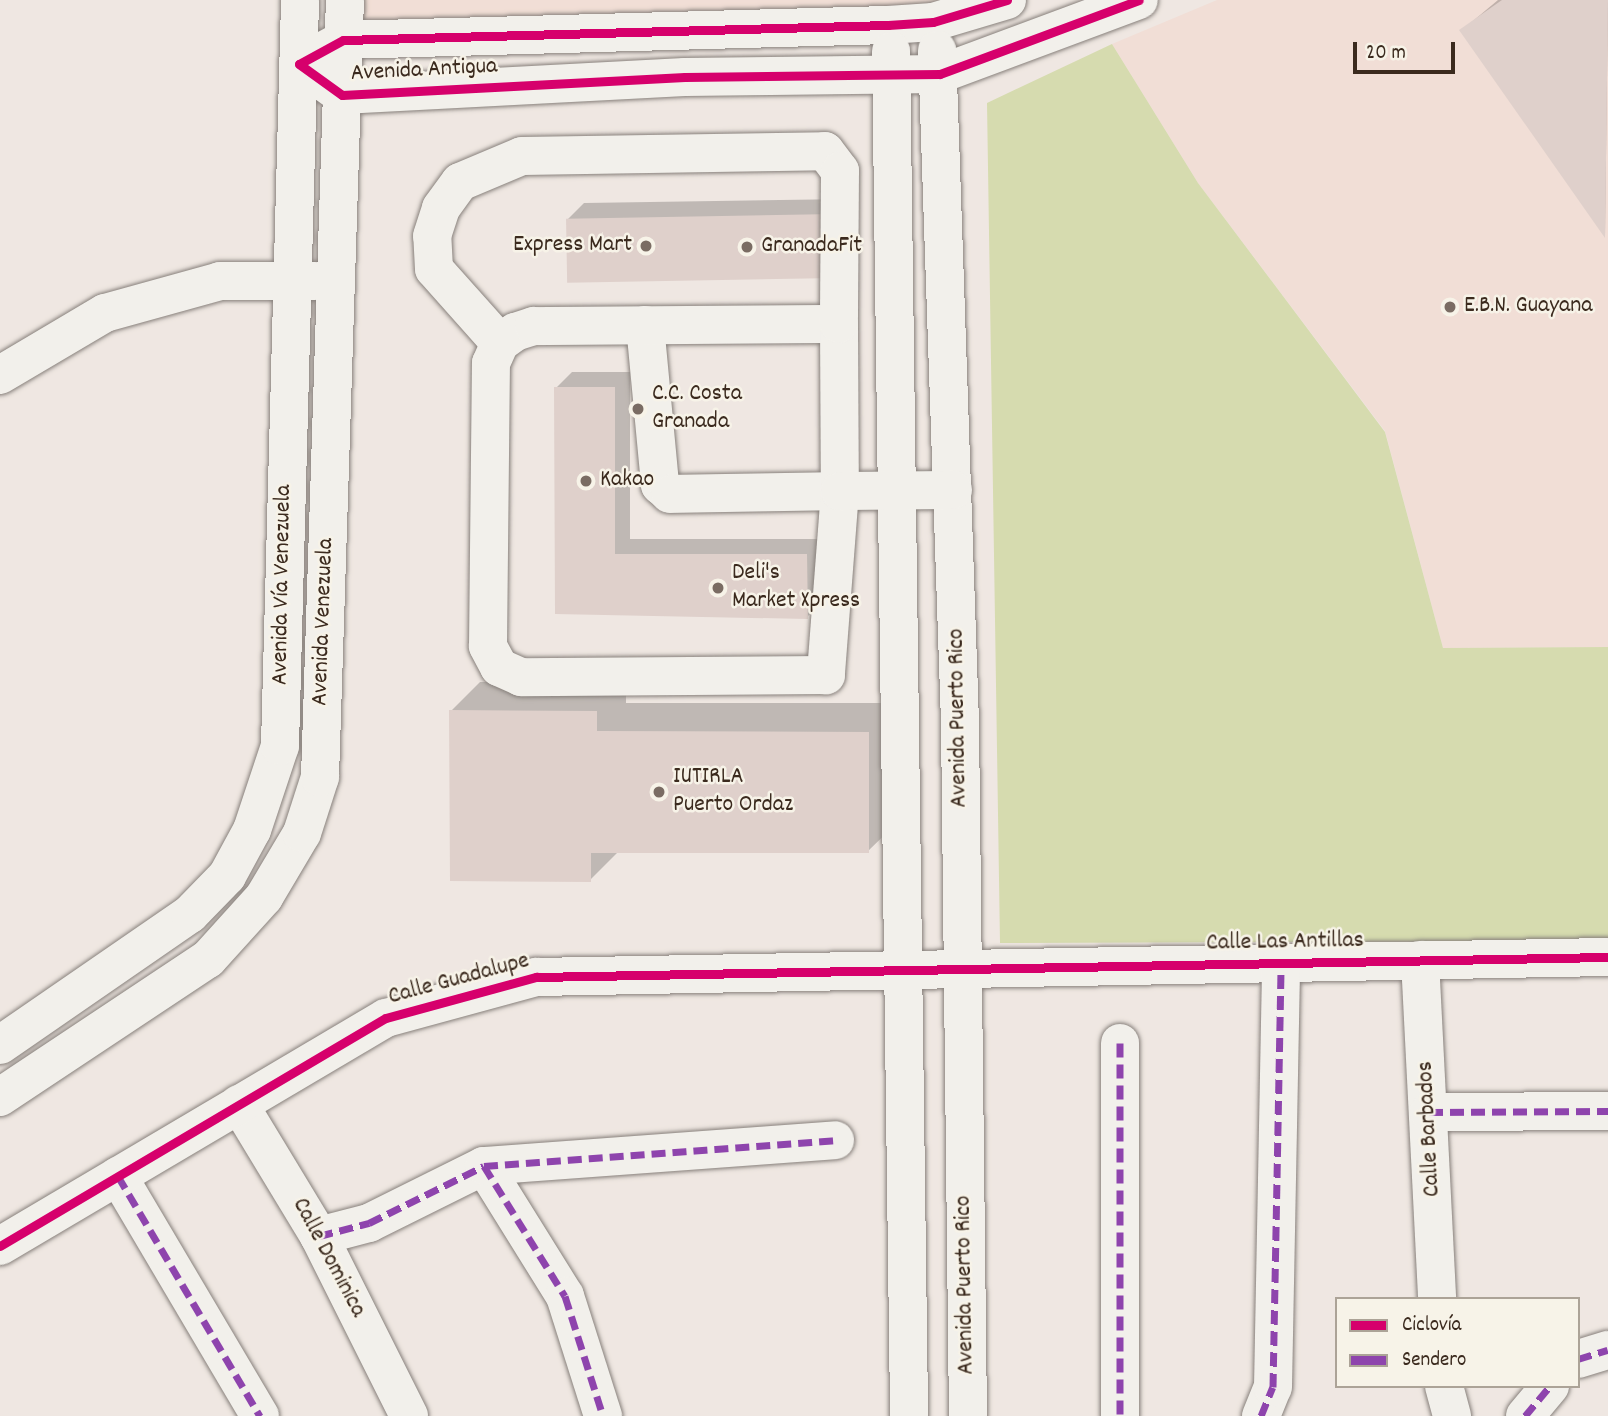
<!DOCTYPE html>
<meta charset="utf-8">
<style>
body{margin:0}
#map{position:relative;width:1608px;height:1416px;overflow:hidden;background:#efe7e2;font-family:Dekko,sans-serif}
div>[style]{position:absolute}
[style*='--x']{left:calc(var(--x)*1px);top:calc(var(--y)*1px);width:calc(var(--w)*1px);rotate:calc(var(--a)*1deg)}
.built>*{inset:0;background:#f1ded6}
.green>*{inset:0;background:#d6dbaf}
.shadow>*{inset:0;background:#0003}
.building>*{inset:0;background:#dfd0cb;transform-origin:0 0}
.roads{filter:drop-shadow(0 0 2px #87807b) drop-shadow(0 0 2px #87807b)}
.minor>*{height:38px;margin:-19px;padding:0 19px;transform-origin:19px;border-radius:19px;background:#f2f0eb}
.quiet>*{height:7px;margin-top:-3.5px;transform-origin:0;background:repeating-linear-gradient(90deg,#8e44ad 0 14px,transparent 0 21px)}
.cycleway>*{height:9px;margin:-4.5px;padding:0 4.5px;transform-origin:4.5px;border-radius:4.5px;background:#d6006c}
.dots>*{width:19px;height:19px;translate:-50% -50%;box-sizing:border-box;border:4px solid #f7f3e8;border-radius:50%}
span{translate:-50% -50%;white-space:nowrap;text-align:center;line-height:1.15;-webkit-text-stroke:5px #f7f3e8;paint-order:stroke}
.street-label{font-size:24px;color:#3b2a1e}
.poi-label{font-size:24px;color:#3b2a1e}
.right{translate:-100% -50%;text-align:right}
.left{translate:0 -50%;text-align:left}
.legend{position:absolute;left:1335px;top:1297px;width:245px;height:91px;box-sizing:border-box;background:#f7f3e8;border:2px solid #aca397;margin:0;padding:9px 12px;list-style:none;font-size:21px;color:#3b2a1e}
.legend li{display:flex;align-items:center;gap:14px;height:35px}
.legend b{width:35px;border:2px solid #aca397}
.scale{position:absolute;left:1353px;top:42px;width:102px;height:32px;box-sizing:border-box;border:4px solid #3b2a1e;border-top:0;padding-left:9px;font-size:21px;line-height:24px;white-space:nowrap;color:#3b2a1e;-webkit-text-stroke:5px #f7f3e8;paint-order:stroke}
</style>
<div id="map">
<div class="built">
<div style="clip-path:polygon(345px 0,1007px 0,344px 40px)"></div>
<div style="clip-path:polygon(1217px 0,1608px 0,1608px 647px,1443px 648px,1385px 431px,1198px 183px,1112px 44px)"></div>
</div>
<div class="green">
<div style="clip-path:polygon(1112px 44px,1198px 183px,1385px 432px,1443px 648px,1608px 647px,1608px 941px,1000px 943px,987px 103px)"></div>
</div>
<div class="shadow">
<div style="clip-path:polygon(1498px 0,1608px 0,1605px 236px,1461px 31px)"></div>
<div style="clip-path:polygon(850px 199px,851px 260px,568px 219px,584px 203px)"></div>
<div style="clip-path:polygon(572px 372px,630px 372px,630px 539px,822px 539px,823px 601px,807px 617px,556px 613px,556px 388px)"></div>
<div style="clip-path:polygon(480px 682px,626px 682px,626px 703px,898px 703px,898px 822px,868px 851px,619px 851px,590px 880px,451px 711px)"></div>
</div>
<div class="building">
<div style="clip-path:polygon(1502px 0,1608px 0,1605px 238px,1459px 30px)"></div>
<div style="left:835px;top:214px;width:64px;height:269px;rotate:89deg"></div>
<div style="clip-path:polygon(554px 387px,615px 387px,615px 554px,807px 554px,808px 619px,555px 614px)"></div>
<div style="clip-path:polygon(449px 710px,597px 711px,597px 731px,869px 732px,869px 853px,591px 853px,591px 882px,450px 881px)"></div>
</div>
<div class="roads">
<div class="minor">
<div style="--x:1007;--y:0;--w:77;--a:163.4"></div>
<div style="--x:933;--y:22;--w:45;--a:176.2"></div>
<div style="--x:888;--y:25;--w:545;--a:178.42"></div>
<div style="--x:343;--y:40;--w:50;--a:151.4"></div>
<div style="--x:299;--y:64;--w:53;--a:35.8"></div>
<div style="--x:342;--y:95;--w:343;--a:-3"></div>
<div style="--x:685;--y:77;--w:255;--a:-0.7"></div>
<div style="--x:940;--y:74;--w:212;--a:-20.4"></div>
<div style="--x:937;--y:50;--w:673;--a:88.04"></div>
<div style="--x:960;--y:723;--w:693;--a:89.34"></div>
<div style="--x:891;--y:51;--w:1365;--a:89.24"></div>
<div style="--x:645;--y:325;--w:161;--a:84.6"></div>
<div style="--x:660;--y:485;--w:13;--a:42"></div>
<div style="--x:670;--y:494;--w:170;--a:-1"></div>
<div style="--x:840;--y:491;--w:185;--a:94.4"></div>
<div style="--x:826;--y:675;--w:305;--a:179.6"></div>
<div style="--x:521;--y:677;--w:24;--a:-156"></div>
<div style="--x:499;--y:667;--w:24;--a:-118"></div>
<div style="--x:488;--y:646;--w:283;--a:-89.4"></div>
<div style="--x:491;--y:363;--w:22;--a:-66"></div>
<div style="--x:500;--y:343;--w:19;--a:-36"></div>
<div style="--x:515;--y:332;--w:20;--a:-18"></div>
<div style="--x:534;--y:326;--w:305;--a:-0.4"></div>
<div style="--x:839;--y:324;--w:167;--a:89.7"></div>
<div style="--x:840;--y:491;--w:113;--a:-0.5"></div>
<div style="--x:500;--y:343;--w:99;--a:-131.7"></div>
<div style="--x:434;--y:269;--w:33;--a:-93"></div>
<div style="--x:432;--y:236;--w:29;--a:-72"></div>
<div style="--x:441;--y:208;--w:32;--a:-54"></div>
<div style="--x:460;--y:182;--w:67;--a:-22.8"></div>
<div style="--x:522;--y:156;--w:303;--a:-0.9"></div>
<div style="--x:825;--y:151;--w:25;--a:53"></div>
<div style="--x:840;--y:171;--w:153;--a:90.4"></div>
<div style="--x:0;--y:375;--w:122;--a:-30.6"></div>
<div style="--x:105;--y:313;--w:119;--a:-15.5"></div>
<div style="--x:220;--y:281;--w:95;--a:0"></div>
<div style="--x:1420;--y:960;--w:339;--a:87.1"></div>
<div style="--x:1120;--y:1043;--w:373;--a:90"></div>
<div style="--x:0;--y:1045;--w:231;--a:-34.6"></div>
<div style="--x:190;--y:914;--w:53;--a:-45.8"></div>
<div style="--x:227;--y:876;--w:52;--a:-61.5"></div>
<div style="--x:252;--y:830;--w:89;--a:-71.6"></div>
<div style="--x:280;--y:746;--w:746;--a:-88.46"></div>
<div style="--x:0;--y:1097;--w:250;--a:-33.6"></div>
<div style="--x:208;--y:959;--w:84;--a:-47.9"></div>
<div style="--x:264;--y:897;--w:74;--a:-59.3"></div>
<div style="--x:302;--y:833;--w:59;--a:-72.2"></div>
<div style="--x:320;--y:777;--w:777;--a:-88.16"></div>
<div style="--x:239;--y:1104;--w:154;--a:58.8"></div>
<div style="--x:319;--y:1236;--w:201;--a:63.4"></div>
<div style="--x:1429;--y:1112;--w:179;--a:-0.3"></div>
<div style="--x:484;--y:1166;--w:153;--a:58.1"></div>
<div style="--x:565;--y:1296;--w:126;--a:72.4"></div>
<div style="--x:118;--y:1176;--w:279;--a:59.4"></div>
<div style="--x:319;--y:1236;--w:52;--a:-14.6"></div>
<div style="--x:369;--y:1223;--w:128;--a:-26.4"></div>
<div style="--x:484;--y:1166;--w:352;--a:-4.2"></div>
<div style="--x:0;--y:1246;--w:448;--a:-30.6"></div>
<div style="--x:386;--y:1018;--w:156;--a:-15.3"></div>
<div style="--x:536;--y:977;--w:1072;--a:-1.07"></div>
<div style="--x:1578;--y:1359;--w:31;--a:-17"></div>
<div style="--x:1444;--y:1386;--w:31;--a:75"></div>
<div style="--x:1261;--y:1416;--w:31;--a:-68"></div>
<div style="--x:1273;--y:1387;--w:424;--a:-88.9"></div>
<div style="--x:1525;--y:1416;--w:39;--a:-50"></div>
</div>
</div>
<div class="quiet">
<div style="--x:1120;--y:1043;--w:373;--a:90"></div>
<div style="--x:1429;--y:1112;--w:179;--a:-0.3"></div>
<div style="--x:484;--y:1166;--w:153;--a:58.1"></div>
<div style="--x:565;--y:1296;--w:126;--a:72.4"></div>
<div style="--x:118;--y:1176;--w:279;--a:59.4"></div>
<div style="--x:319;--y:1236;--w:52;--a:-14.6"></div>
<div style="--x:369;--y:1223;--w:128;--a:-26.4"></div>
<div style="--x:484;--y:1166;--w:352;--a:-4.2"></div>
<div style="--x:1578;--y:1359;--w:31;--a:-17"></div>
<div style="--x:1261;--y:1416;--w:31;--a:-68"></div>
<div style="--x:1273;--y:1387;--w:424;--a:-88.9"></div>
<div style="--x:1525;--y:1416;--w:39;--a:-50"></div>
</div>
<div class="cycleway">
<div style="--x:1007;--y:0;--w:77;--a:163.4"></div>
<div style="--x:933;--y:22;--w:45;--a:176.2"></div>
<div style="--x:888;--y:25;--w:545;--a:178.42"></div>
<div style="--x:343;--y:40;--w:50;--a:151.4"></div>
<div style="--x:299;--y:64;--w:53;--a:35.8"></div>
<div style="--x:342;--y:95;--w:343;--a:-3"></div>
<div style="--x:685;--y:77;--w:255;--a:-0.7"></div>
<div style="--x:940;--y:74;--w:212;--a:-20.4"></div>
<div style="--x:0;--y:1246;--w:448;--a:-30.6"></div>
<div style="--x:386;--y:1018;--w:156;--a:-15.3"></div>
<div style="--x:536;--y:977;--w:1072;--a:-1.07"></div>
</div>
<div class="dots">
<div style="left:646px;top:246px;background:#7a6c63"></div>
<div style="left:747px;top:247px;background:#7a6c63"></div>
<div style="left:1450px;top:307px;background:#7a6c63"></div>
<div style="left:638px;top:409px;background:#7a6c63"></div>
<div style="left:586px;top:481px;background:#7a6c63"></div>
<div style="left:718px;top:588px;background:#7a6c63"></div>
<div style="left:659px;top:792px;background:#7a6c63"></div>
</div>
<div class="street-label">
<span style="left:424px;top:71px;rotate:-3deg">Avenida Antigua</span>
<span style="left:283px;top:585px;rotate:-89deg">Avenida Vía Venezuela</span>
<span style="left:324px;top:622px;rotate:-88deg">Avenida Venezuela</span>
<span style="left:959px;top:718px;rotate:-91deg">Avenida Puerto Rico</span>
<span style="left:1285px;top:943px;rotate:-1deg">Calle Las Antillas</span>
<span style="left:459px;top:980px;rotate:-15deg">Calle Guadalupe</span>
<span style="left:1430px;top:1129px;rotate:-93deg">Calle Barbados</span>
<span style="left:328px;top:1258px;rotate:62deg">Calle Dominica</span>
<span style="left:966px;top:1285px;rotate:-91deg">Avenida Puerto Rico</span>
</div>
<div class="poi-label">
<span class="right" style="left:632px;top:246px">Express Mart</span>
<span class="left" style="left:761px;top:247px">GranadaFit</span>
<span class="left" style="left:1464px;top:307px">E.B.N. Guayana</span>
<span class="left" style="left:652px;top:409px">C.C. Costa<br>Granada</span>
<span class="left" style="left:600px;top:481px">Kakao</span>
<span class="left" style="left:732px;top:588px">Deli's<br>Market Xpress</span>
<span class="left" style="left:673px;top:792px">IUTIRLA<br>Puerto Ordaz</span>
</div>
<ul class="legend">
<li><b style="height:9px;background:#d6006c"></b>Ciclovía</li>
<li><b style="height:9px;background:#8e44ad"></b>Sendero</li>
</ul>
<div class="scale">20 m</div>
</div>
